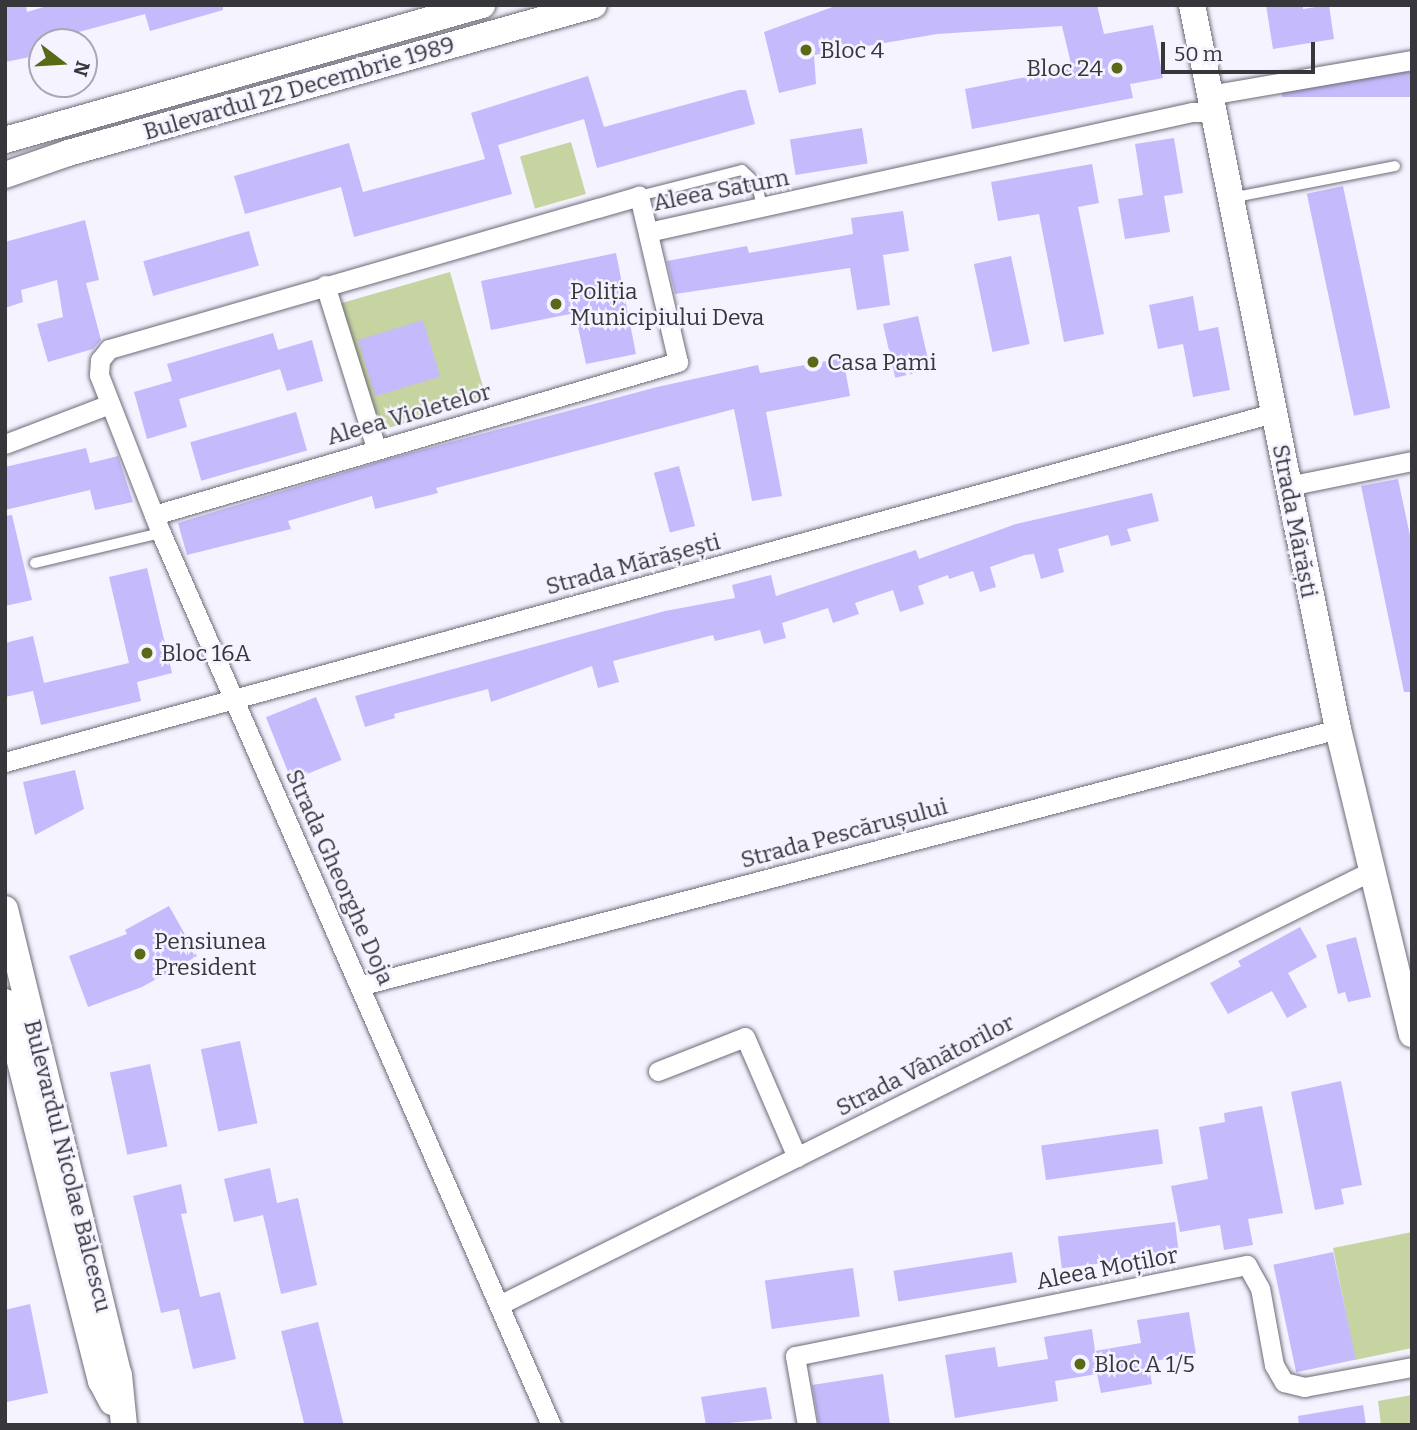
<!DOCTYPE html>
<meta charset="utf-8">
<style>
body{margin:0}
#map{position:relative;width:1417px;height:1430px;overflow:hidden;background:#f5f3ff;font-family:Bitter,serif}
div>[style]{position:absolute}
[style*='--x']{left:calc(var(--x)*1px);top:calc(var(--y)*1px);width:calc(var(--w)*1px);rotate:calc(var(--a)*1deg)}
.green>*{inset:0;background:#c5d4a0;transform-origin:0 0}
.building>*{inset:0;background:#c5bafb;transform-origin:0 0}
.roads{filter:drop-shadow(0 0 2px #6d6b78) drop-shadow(0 0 2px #6d6b78)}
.service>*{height:10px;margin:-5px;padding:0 5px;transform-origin:5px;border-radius:5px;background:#fff}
.minor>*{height:19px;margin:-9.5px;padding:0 9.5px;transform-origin:9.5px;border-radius:9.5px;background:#fff}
.secondary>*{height:26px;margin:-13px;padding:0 13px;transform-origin:13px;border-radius:13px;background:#fff}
.dots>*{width:19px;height:19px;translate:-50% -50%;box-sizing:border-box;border:4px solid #f5f3ff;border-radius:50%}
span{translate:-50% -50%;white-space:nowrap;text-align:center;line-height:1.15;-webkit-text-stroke:5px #f5f3ff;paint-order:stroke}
.poi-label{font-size:23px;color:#36363b}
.left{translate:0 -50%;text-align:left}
.right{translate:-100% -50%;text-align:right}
.street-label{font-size:23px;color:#36363b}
.frame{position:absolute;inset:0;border:7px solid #36363b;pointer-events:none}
.north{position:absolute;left:28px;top:28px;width:70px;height:70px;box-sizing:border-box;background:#f5f3ff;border:2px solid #a9a7b1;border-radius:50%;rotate:107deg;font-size:19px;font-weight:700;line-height:28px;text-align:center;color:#36363b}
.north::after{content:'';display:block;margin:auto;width:24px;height:32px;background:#586a15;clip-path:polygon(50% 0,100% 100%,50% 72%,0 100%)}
.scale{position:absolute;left:1161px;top:42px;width:154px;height:32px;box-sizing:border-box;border:4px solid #36363b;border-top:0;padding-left:9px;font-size:21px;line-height:24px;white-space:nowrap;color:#36363b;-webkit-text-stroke:5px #f5f3ff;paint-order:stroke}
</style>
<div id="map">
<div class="green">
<div style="left:571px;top:142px;width:54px;height:53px;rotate:74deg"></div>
<div style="left:450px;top:272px;width:133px;height:116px;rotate:74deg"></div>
<div style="clip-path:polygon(1412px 1232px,1412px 1348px,1355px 1360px,1333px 1248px)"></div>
<div style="clip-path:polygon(1412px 1395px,1412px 1425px,1381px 1425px,1378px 1401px)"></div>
</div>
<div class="building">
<div style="clip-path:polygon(5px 5px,26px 5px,27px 12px,50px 5px,223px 5px,223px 10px,150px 31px,145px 14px,42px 42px,33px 46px,35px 56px,5px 62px)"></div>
<div style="clip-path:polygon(838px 5px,1097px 5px,1104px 34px,1153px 25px,1163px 78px,1130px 84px,1133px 98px,972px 129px,965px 89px,1072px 68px,1062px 26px,937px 34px,814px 55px,816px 84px,779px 93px,764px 32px)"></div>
<div style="clip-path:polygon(1266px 5px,1303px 5px,1303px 9px,1329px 5px,1334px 39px,1273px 49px)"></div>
<div style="left:1412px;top:72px;width:25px;height:130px;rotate:90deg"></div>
<div style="clip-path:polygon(588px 76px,604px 127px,739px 90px,746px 90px,755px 124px,597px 168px,584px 119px,498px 145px,512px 194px,354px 237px,341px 187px,245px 214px,234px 176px,349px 143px,363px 192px,485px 159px,471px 113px)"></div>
<div style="left:862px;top:128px;width:36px;height:73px;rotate:81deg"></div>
<div style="clip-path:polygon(1174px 138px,1183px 193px,1164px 196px,1170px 232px,1125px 239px,1118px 199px,1143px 195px,1135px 144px)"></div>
<div style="clip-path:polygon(1092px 164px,1099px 203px,1078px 207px,1104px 334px,1064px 342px,1039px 214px,998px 221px,991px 182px)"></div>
<div style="left:1343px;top:186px;width:227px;height:37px;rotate:78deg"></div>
<div style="clip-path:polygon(903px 211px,909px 251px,883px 255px,890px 305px,857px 310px,850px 268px,675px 294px,667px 261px,747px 246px,749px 253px,853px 234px,851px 218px)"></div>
<div style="clip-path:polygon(85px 220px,99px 280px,86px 283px,101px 340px,93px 349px,48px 362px,37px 324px,63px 317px,57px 280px,21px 290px,23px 302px,5px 308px,5px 242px)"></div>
<div style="left:249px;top:231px;width:36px;height:110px;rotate:74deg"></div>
<div style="clip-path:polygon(616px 253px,636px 354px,586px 364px,575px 313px,491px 330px,481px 281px)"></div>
<div style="left:1011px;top:256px;width:90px;height:38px;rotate:78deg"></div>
<div style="clip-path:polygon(1193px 296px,1199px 331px,1218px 327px,1230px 390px,1193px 397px,1183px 344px,1158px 349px,1149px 305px)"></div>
<div style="left:918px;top:316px;width:55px;height:36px;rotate:77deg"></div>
<div style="left:423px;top:320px;width:59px;height:68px;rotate:73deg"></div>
<div style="clip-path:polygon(273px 333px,278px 350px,312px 340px,323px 381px,287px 391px,280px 369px,179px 399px,187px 427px,147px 439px,134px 392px,172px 381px,167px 364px)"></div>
<div style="clip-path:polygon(843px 358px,850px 396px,766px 412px,782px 496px,752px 501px,734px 409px,436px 488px,438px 493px,375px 509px,372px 496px,288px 521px,291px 529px,187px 555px,178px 523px,388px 459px,657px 387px,758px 365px,760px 373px)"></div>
<div style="left:296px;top:412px;width:40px;height:110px;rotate:74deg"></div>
<div style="clip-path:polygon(86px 448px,90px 463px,118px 456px,133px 502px,95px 510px,90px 490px,5px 510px,5px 467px)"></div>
<div style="left:679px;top:466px;width:62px;height:26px;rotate:75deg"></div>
<div style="clip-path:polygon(1398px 479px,1412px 545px,1412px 692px,1404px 692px,1361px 486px)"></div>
<div style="clip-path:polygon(1152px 493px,1159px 521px,1127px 529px,1131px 541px,1111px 546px,1108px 535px,1058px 549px,1064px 572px,1041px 579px,1034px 554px,1025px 555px,990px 567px,996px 587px,980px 592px,973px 571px,949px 579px,948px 575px,918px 586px,924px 604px,900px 612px,893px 590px,855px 603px,859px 614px,833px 623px,828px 608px,782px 623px,786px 638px,764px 644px,760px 630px,715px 641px,713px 635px,613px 661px,619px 682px,598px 688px,592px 666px,491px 702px,488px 689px,394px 714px,395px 718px,365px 727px,355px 696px,665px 611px,735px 598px,732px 585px,771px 575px,776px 596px,916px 550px,919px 559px,1016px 524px)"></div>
<div style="clip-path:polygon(12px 515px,32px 600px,5px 606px,5px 516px)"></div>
<div style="clip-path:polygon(147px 568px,172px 673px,137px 682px,141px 701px,41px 725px,33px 691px,5px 697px,5px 643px,33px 636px,44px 683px,129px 663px,109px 577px)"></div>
<div style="left:316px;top:697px;width:68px;height:54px;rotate:68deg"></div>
<div style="clip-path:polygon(75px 770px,84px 809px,35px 835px,23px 782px)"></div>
<div style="clip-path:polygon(169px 906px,197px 956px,142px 987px,88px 1007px,69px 956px,127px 934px,125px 930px)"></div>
<div style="clip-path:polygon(1300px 927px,1317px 957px,1288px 973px,1307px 1007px,1287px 1018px,1272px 991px,1228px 1014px,1210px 983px,1241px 966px,1238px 961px)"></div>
<div style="clip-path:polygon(1356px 937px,1371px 997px,1348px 1002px,1345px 992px,1338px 994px,1326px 945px)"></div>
<div style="left:240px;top:1041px;width:84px;height:40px;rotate:78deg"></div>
<div style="left:150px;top:1064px;width:84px;height:41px;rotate:78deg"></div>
<div style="clip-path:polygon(1341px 1081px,1362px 1185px,1341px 1189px,1344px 1204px,1315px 1210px,1291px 1092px)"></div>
<div style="clip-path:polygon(1262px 1106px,1283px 1213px,1248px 1219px,1253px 1245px,1224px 1250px,1220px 1225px,1180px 1232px,1171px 1186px,1208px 1179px,1199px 1127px,1225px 1122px,1224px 1113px)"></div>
<div style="left:1158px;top:1129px;width:35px;height:118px;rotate:82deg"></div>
<div style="clip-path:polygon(270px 1168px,277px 1203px,298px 1198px,317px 1285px,281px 1294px,263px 1215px,234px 1222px,224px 1179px)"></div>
<div style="clip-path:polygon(181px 1184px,187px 1213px,181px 1214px,200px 1297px,220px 1292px,236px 1359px,193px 1369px,179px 1309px,161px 1313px,133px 1196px)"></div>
<div style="left:1175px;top:1222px;width:32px;height:118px;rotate:83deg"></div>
<div style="left:1012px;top:1252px;width:31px;height:120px;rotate:81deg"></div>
<div style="left:1333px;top:1252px;width:110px;height:61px;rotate:78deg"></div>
<div style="left:853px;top:1268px;width:49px;height:89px;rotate:82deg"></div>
<div style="clip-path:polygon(30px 1304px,48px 1393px,7px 1402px,5px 1310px)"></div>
<div style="clip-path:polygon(1189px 1312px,1196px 1354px,1148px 1362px,1152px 1384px,1101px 1393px,1097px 1374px,1055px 1381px,1058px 1401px,955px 1418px,945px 1355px,995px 1347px,998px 1367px,1048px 1359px,1044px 1337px,1092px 1329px,1095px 1351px,1141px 1343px,1137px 1320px)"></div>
<div style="left:318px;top:1322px;width:106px;height:38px;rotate:76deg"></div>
<div style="clip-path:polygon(883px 1374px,890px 1425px,819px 1425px,812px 1385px)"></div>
<div style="clip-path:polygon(766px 1387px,772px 1419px,706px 1425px,701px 1397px)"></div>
<div style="clip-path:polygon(1363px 1405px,1366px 1425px,1299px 1425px,1298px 1416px)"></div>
</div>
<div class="roads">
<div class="service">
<div style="--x:639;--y:196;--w:106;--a:-14.2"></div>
<div style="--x:742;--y:170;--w:21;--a:43"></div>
<div style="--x:757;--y:184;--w:25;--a:78"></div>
<div style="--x:1231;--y:198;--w:167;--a:-11"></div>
<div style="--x:35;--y:563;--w:130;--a:-13.4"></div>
</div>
<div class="minor">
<div style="--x:1209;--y:95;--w:206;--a:-9.8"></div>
<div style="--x:648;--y:232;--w:557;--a:-12.44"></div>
<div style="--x:1192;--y:112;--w:20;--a:0"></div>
<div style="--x:325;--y:285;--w:171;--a:72.6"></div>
<div style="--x:5;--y:444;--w:112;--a:-20.9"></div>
<div style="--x:1288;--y:486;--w:126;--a:-11.4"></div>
<div style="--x:154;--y:515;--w:546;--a:-16.28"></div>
<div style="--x:678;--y:362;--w:171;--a:-103.2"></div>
<div style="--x:639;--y:196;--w:552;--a:163.9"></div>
<div style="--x:109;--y:349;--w:14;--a:129"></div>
<div style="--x:100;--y:360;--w:15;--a:94"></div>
<div style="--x:99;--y:375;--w:170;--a:68.6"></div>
<div style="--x:161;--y:533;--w:974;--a:66.38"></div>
<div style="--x:5;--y:762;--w:1315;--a:-15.39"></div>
<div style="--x:363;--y:985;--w:1008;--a:-14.71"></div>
<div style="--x:658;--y:1071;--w:93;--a:-21.3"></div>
<div style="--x:745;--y:1037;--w:131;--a:66.6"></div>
<div style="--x:501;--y:1304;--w:972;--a:-26.46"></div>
<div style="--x:807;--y:1425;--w:70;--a:-99.9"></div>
<div style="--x:795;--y:1356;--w:461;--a:-11.4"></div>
<div style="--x:1247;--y:1265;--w:26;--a:61"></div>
<div style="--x:1260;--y:1288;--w:78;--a:79.7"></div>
<div style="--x:1274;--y:1365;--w:20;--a:60"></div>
<div style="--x:1284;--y:1382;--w:21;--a:14"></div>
<div style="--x:1304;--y:1387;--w:110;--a:-10.5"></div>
</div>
<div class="secondary">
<div style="--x:1192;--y:5;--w:739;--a:78.6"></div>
<div style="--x:1338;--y:729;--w:314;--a:76.4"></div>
<div style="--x:5;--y:140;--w:496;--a:-15.8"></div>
<div style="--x:5;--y:175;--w:67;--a:-19.2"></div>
<div style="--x:68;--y:153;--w:546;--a:-15.71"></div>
<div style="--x:5;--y:909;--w:480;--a:76.3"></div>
<div style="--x:119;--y:1375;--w:50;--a:84.3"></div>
<div style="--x:5;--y:1002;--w:391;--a:75.8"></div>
<div style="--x:101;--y:1381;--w:24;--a:62"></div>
</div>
</div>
<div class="dots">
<div style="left:806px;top:50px;background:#586a15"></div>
<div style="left:1117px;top:68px;background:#586a15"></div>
<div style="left:556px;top:304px;background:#586a15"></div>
<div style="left:813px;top:362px;background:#586a15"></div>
<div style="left:147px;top:653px;background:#586a15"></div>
<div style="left:140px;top:954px;background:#586a15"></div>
<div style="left:1080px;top:1364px;background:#586a15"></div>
</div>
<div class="poi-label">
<span class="left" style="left:820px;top:50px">Bloc 4</span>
<span class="right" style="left:1103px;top:68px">Bloc 24</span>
<span class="left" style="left:570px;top:304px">Poliția<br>Municipiului Deva</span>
<span class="left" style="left:827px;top:362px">Casa Pami</span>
<span class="left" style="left:161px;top:653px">Bloc 16A</span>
<span class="left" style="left:154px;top:954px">Pensiunea<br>President</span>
<span class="left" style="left:1094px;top:1364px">Bloc A 1/5</span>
</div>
<div class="street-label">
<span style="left:299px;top:88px;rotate:-16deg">Bulevardul 22 Decembrie 1989</span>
<span style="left:721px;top:190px;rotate:-11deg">Aleea Saturn</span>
<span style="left:409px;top:414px;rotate:-16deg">Aleea Violetelor</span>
<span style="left:1295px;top:521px;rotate:79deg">Strada Mărăști</span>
<span style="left:633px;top:564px;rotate:-15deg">Strada Mărășești</span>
<span style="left:844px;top:833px;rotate:-15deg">Strada Pescărușului</span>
<span style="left:340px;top:877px;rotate:66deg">Strada Gheorghe Doja</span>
<span style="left:925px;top:1065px;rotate:-27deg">Strada Vânătorilor</span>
<span style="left:68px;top:1166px;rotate:76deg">Bulevardul Nicolae Bălcescu</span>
<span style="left:1107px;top:1268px;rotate:-11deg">Aleea Moților</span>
</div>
<div class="frame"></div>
<div class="north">N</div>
<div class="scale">50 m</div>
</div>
